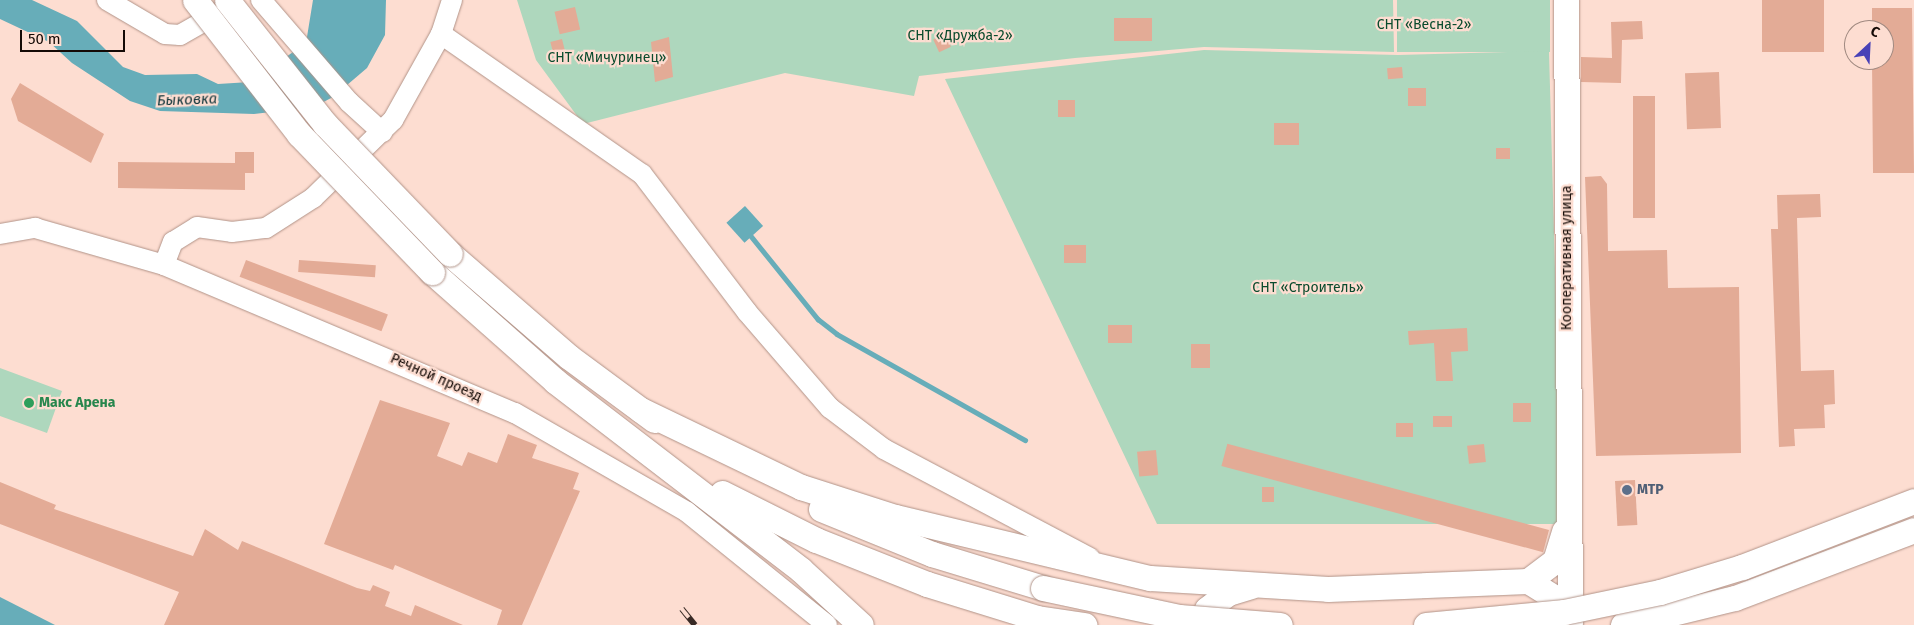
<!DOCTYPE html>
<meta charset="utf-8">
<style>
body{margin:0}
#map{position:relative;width:1914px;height:625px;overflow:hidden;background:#fdddd1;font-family:"Fira Sans",sans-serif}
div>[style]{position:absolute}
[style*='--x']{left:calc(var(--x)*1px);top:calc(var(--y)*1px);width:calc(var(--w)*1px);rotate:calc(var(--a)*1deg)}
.green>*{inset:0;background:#aed7bd;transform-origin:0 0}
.water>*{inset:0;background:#67adb9;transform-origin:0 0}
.stream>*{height:4.5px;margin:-2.25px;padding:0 2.25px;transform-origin:2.25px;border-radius:2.25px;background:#67adb9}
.building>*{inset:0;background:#e3ab96;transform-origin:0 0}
.roads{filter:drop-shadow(0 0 1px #b19388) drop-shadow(0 0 1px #b19388)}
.minor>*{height:20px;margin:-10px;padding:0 10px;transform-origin:10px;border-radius:10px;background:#fff}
.major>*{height:25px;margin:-12.5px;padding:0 12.5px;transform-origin:12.5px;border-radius:12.5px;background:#fff}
.rail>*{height:5.5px;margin-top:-2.75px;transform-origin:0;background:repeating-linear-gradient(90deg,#fdddd1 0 11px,#382a25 0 22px);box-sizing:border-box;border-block:1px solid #382a25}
.bridges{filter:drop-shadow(0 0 1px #b19388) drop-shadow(0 0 1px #b19388)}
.major-bridge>*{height:25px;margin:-12.5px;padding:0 12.5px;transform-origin:12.5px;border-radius:12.5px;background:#fff}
.dots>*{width:14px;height:14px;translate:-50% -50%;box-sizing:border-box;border:2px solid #fdddd1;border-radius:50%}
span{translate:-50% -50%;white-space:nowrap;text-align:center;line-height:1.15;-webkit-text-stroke:4.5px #fdddd1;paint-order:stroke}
.park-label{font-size:14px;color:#0a4b2d}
.street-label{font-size:14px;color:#140a06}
.leisure-label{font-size:14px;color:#27864d;font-weight:700}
.left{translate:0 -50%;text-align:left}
.service-label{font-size:14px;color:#4e5e75;font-weight:700}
.water-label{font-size:15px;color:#13363b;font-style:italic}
.north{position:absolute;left:1844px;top:20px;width:50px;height:50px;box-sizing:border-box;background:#fdddd1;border:1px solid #a08980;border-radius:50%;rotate:25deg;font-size:14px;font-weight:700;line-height:20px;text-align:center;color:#140a06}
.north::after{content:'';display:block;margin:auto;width:18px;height:22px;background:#4841b7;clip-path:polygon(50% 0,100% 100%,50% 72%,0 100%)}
.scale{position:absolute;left:20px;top:30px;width:105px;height:22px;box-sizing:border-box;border:2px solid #140a06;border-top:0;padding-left:6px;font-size:15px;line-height:18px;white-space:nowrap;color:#140a06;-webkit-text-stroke:4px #fdddd1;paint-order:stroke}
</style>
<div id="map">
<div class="green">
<div style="clip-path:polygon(517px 0,1393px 0,1394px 52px,1204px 47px,1075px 58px,919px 76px,914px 96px,785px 73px,583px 124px,536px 60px)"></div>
<div style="left:1397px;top:0;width:153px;height:52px"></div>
<div style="clip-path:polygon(1204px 50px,1398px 55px,1549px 51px,1562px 524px,1157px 524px,945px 79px)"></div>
<div style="clip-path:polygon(0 368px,62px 391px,47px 433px,0 416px)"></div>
</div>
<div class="water">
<div style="clip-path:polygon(0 0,32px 0,77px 21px,123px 67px,145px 75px,197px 74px,218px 84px,250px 82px,306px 43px,313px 0,386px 0,385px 35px,367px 68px,333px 97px,314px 107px,254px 114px,160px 111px,130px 101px,72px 63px,49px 42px,0 19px)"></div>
<div style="left:745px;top:206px;width:27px;height:25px;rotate:48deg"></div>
<div style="clip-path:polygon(0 597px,55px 625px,0 625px)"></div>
</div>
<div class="stream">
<div style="--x:751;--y:236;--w:107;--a:51.1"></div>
<div style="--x:818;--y:319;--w:24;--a:38"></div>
<div style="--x:837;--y:334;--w:216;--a:29.4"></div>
</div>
<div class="building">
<div style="left:1762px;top:0;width:62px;height:52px"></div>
<div style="left:575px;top:7px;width:23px;height:21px;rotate:77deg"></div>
<div style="clip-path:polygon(1872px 8px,1912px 8px,1914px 173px,1873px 173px,1872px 60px,1884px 60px,1884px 30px,1872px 30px)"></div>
<div style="left:1114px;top:18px;width:38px;height:23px"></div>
<div style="clip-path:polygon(1642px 21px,1643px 39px,1622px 40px,1621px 83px,1581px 82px,1581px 57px,1612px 58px,1611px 22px)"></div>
<div style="left:945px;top:34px;width:14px;height:13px;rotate:65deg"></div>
<div style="clip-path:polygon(669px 37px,673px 77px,655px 82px,651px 42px)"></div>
<div style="left:562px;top:39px;width:21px;height:12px;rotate:76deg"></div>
<div style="left:1402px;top:67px;width:11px;height:15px;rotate:85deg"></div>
<div style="left:1719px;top:72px;width:56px;height:34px;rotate:88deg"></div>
<div style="clip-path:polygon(20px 83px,104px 134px,91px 163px,18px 121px,11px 99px)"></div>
<div style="left:1408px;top:88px;width:18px;height:18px"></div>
<div style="left:1655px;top:96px;width:122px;height:22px;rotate:90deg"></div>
<div style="left:1058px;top:100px;width:17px;height:17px"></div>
<div style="left:1274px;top:123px;width:25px;height:22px"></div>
<div style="left:1496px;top:148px;width:14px;height:11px"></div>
<div style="clip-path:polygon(235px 152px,254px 152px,254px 173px,245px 173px,245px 190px,118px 188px,118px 162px,235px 163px)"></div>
<div style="clip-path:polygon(1601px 176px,1607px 184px,1608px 251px,1667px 250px,1668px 288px,1739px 287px,1741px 453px,1596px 456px,1585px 177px)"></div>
<div style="clip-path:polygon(1820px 194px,1821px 217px,1797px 218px,1801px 371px,1834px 370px,1835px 404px,1824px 405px,1825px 428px,1794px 429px,1795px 446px,1779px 447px,1771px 229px,1778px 229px,1777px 195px)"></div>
<div style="left:1086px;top:245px;width:18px;height:22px;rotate:90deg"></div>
<div style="left:246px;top:260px;width:152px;height:18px;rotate:21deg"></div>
<div style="left:299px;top:260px;width:77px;height:12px;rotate:4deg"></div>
<div style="left:1132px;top:325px;width:18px;height:24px;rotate:90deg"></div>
<div style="clip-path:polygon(1467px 328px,1468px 351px,1451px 352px,1453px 381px,1436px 381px,1434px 343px,1409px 345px,1408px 331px)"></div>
<div style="left:1191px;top:344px;width:19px;height:24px"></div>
<div style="clip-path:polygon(380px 400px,450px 423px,437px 456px,462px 466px,468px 452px,497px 463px,508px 434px,537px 445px,532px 458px,579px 473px,573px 489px,580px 491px,522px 625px,497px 625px,502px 610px,395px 565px,393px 570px,324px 544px)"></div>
<div style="left:1513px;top:403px;width:18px;height:19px"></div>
<div style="left:1433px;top:416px;width:19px;height:11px"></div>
<div style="left:1396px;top:423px;width:17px;height:14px"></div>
<div style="left:1484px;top:444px;width:18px;height:17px;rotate:84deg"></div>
<div style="left:1156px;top:450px;width:25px;height:19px;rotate:85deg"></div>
<div style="left:1635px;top:480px;width:45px;height:20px;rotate:87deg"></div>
<div style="clip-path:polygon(0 482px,56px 505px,54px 509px,193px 556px,205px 529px,238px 550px,242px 541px,357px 588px,370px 591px,373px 585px,390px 592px,385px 606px,411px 616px,415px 605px,463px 625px,164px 625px,179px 592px,0 524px)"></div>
<div style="left:1262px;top:487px;width:12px;height:15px"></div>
<div style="left:1549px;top:530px;width:23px;height:333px;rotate:105deg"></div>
</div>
<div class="roads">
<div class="minor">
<div style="--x:107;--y:0;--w:67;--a:30.4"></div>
<div style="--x:165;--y:34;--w:15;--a:4"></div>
<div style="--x:180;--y:35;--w:48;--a:-29.7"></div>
<div style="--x:261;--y:0;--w:135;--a:49.2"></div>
<div style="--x:349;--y:102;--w:45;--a:42.3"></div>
<div style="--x:441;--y:34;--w:245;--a:34.9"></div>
<div style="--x:642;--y:174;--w:173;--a:52.7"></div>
<div style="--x:747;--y:312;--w:127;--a:49.2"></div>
<div style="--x:830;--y:408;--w:68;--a:37.2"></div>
<div style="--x:884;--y:449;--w:233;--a:27.9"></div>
<div style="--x:0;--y:234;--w:36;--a:-10"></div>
<div style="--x:35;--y:228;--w:134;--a:16"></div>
<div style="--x:164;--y:265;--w:381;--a:22.9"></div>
<div style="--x:515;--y:413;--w:198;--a:29.9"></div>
<div style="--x:687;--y:512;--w:180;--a:38.9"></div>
<div style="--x:164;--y:265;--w:25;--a:-69"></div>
<div style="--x:173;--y:242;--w:28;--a:-32"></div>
<div style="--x:197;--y:227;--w:35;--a:8"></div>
<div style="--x:232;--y:232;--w:34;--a:-7"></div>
<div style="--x:266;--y:228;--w:56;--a:-32.6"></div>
<div style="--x:313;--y:198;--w:112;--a:-44.3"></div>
<div style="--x:393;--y:120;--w:98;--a:-60.8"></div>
<div style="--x:441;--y:34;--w:36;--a:-72"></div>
</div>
<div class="major">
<div style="--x:1566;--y:0;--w:623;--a:89.63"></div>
<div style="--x:450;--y:254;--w:157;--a:40.9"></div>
<div style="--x:569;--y:357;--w:106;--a:36.5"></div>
<div style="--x:432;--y:272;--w:164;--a:41.5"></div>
<div style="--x:555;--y:381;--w:310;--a:37.5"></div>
<div style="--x:801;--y:570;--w:81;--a:42.5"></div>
<div style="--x:641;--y:410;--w:178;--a:25.7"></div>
<div style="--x:801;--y:487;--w:99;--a:17.7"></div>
<div style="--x:895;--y:517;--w:262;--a:13.5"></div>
<div style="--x:1150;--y:578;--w:178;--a:3.5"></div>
<div style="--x:1328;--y:589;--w:200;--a:-2.3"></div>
<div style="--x:1528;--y:581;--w:34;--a:32"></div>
<div style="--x:1557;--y:599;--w:22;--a:51"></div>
<div style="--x:722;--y:493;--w:105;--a:26.6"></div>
<div style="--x:816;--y:540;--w:119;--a:21.6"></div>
<div style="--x:927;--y:584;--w:115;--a:17.2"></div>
<div style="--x:1037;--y:618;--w:48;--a:8.5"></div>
<div style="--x:821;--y:509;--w:120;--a:22.1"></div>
<div style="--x:932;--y:554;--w:116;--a:17"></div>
<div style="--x:1528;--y:581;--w:34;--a:-37"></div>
<div style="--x:1555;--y:561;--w:31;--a:-73"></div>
<div style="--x:1201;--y:625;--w:17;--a:-69"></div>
<div style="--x:1207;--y:609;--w:26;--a:-37"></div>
<div style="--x:1228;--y:593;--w:24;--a:-17"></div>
<div style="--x:1623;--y:625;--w:115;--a:-13.6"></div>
<div style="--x:1735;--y:598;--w:191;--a:-20.8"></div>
</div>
</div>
<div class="rail">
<div style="--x:682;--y:609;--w:21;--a:51"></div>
</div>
<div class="bridges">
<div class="major-bridge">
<div style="--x:195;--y:0;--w:170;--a:52.2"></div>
<div style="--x:299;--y:134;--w:192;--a:46.1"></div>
<div style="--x:227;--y:0;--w:158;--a:51.7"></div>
<div style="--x:325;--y:124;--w:180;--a:46.1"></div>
<div style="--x:1043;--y:588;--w:139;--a:12"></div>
<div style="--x:1179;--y:617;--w:101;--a:4.5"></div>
<div style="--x:1426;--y:625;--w:139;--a:-5.4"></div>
<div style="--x:1564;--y:612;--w:98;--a:-11.8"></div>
<div style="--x:1660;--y:592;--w:86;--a:-17"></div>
<div style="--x:1742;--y:567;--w:184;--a:-21"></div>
</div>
</div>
<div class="dots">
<div style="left:29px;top:403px;background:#2e9e5b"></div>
<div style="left:1627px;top:490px;background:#5c6f8a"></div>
</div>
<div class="park-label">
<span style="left:1424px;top:25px">СНТ «Весна-2»</span>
<span style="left:960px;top:36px">СНТ «Дружба-2»</span>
<span style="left:607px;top:58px">СНТ «Мичуринец»</span>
<span style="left:1308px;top:288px">СНТ «Строитель»</span>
</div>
<div class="street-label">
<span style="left:1567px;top:258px;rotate:-90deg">Кооперативная улица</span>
<span style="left:436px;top:378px;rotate:24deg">Речной проезд</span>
</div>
<div class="leisure-label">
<span class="left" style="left:39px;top:403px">Макс Арена</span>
</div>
<div class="service-label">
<span class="left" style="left:1637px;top:490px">МТР</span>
</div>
<div class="water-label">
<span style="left:187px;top:100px;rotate:-2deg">Быковка</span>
</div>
<div class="north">С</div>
<div class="scale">50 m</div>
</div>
